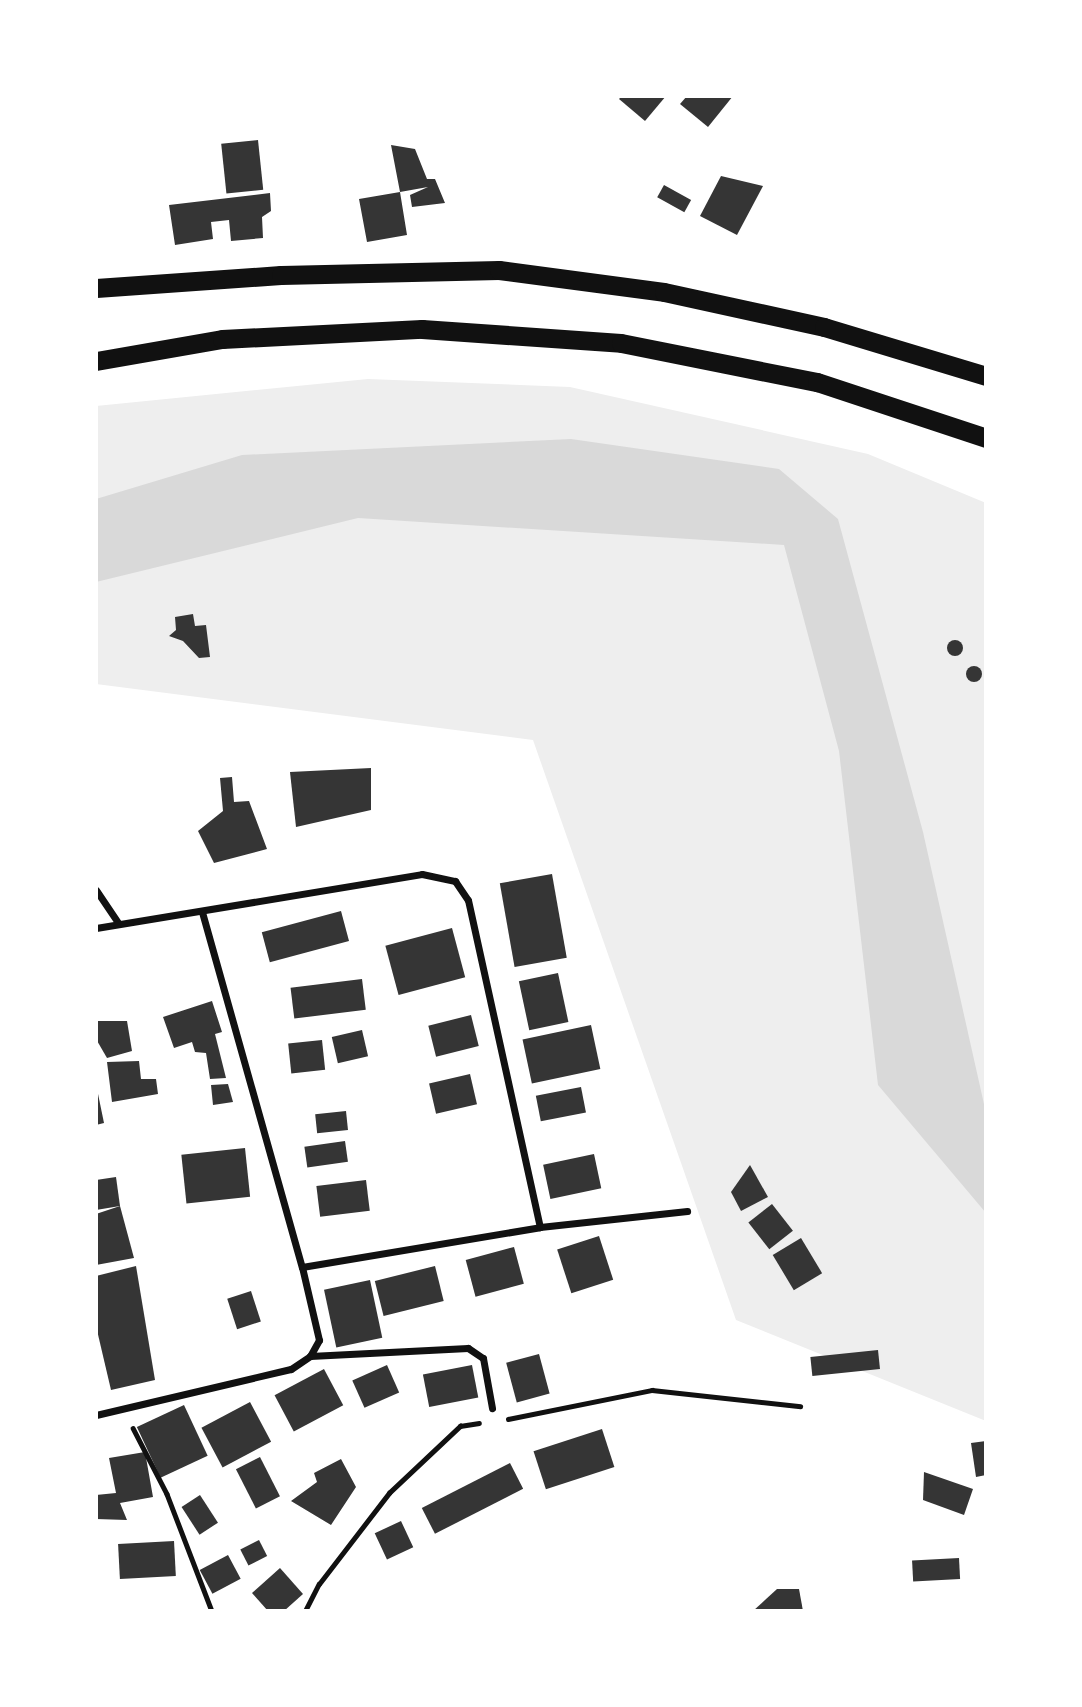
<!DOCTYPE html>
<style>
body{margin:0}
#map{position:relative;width:1082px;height:1707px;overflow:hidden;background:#fff;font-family:Bitter,serif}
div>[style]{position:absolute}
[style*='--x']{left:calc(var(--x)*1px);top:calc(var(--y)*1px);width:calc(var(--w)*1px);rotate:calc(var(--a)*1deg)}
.green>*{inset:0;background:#eee}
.water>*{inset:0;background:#d9d9d9}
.building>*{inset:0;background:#353535;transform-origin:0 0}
.round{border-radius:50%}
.path>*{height:4.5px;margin:-2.25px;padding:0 2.25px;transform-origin:2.25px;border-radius:2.25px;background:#111}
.minor>*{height:7px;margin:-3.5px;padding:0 3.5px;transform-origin:3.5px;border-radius:3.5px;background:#111}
.trunk>*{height:19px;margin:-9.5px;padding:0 9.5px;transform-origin:9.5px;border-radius:9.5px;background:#111}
span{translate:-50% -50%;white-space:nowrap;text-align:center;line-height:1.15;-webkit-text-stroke:5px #fff;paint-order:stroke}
.frame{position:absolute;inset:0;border:98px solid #fff;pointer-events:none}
</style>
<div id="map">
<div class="green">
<div style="clip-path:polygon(368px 379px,570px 387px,868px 454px,986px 503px,986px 1421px,736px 1320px,533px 740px,96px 684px,96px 406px)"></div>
</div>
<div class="water">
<div style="clip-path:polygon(571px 439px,779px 469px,838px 519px,923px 832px,986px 1113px,986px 1213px,878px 1085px,839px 751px,784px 545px,358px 518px,96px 582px,96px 499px,242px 455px)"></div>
</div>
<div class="building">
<div style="clip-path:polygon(622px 96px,666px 96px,645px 121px,619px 99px)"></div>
<div style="clip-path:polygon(687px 96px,733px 96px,708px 127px,680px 104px)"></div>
<div style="left:258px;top:140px;width:50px;height:37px;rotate:84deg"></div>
<div style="clip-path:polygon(391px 145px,415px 149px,427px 179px,435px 179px,445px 203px,412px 207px,410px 195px,428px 187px,400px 192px,407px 235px,367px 242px,359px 199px,400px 192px)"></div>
<div style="clip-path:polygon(721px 176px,763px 186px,737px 235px,700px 216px)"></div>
<div style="left:664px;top:185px;width:31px;height:14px;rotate:29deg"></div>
<div style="clip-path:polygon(270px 193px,271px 211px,262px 217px,263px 238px,231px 241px,229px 220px,211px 222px,213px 239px,175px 245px,169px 205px)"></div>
<div style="clip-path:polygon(193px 614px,195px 626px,206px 625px,210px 657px,199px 658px,183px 641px,169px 636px,176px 630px,175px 617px)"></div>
<div class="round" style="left:947px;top:640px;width:16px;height:16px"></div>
<div class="round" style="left:966px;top:666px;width:16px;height:16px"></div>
<div style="clip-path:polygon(371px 768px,371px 810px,296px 827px,290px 772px)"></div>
<div style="clip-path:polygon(232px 777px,234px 802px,249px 801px,267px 849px,214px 863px,198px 831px,223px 811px,220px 778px)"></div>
<div style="left:552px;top:874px;width:85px;height:53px;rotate:80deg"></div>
<div style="left:341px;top:911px;width:31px;height:82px;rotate:75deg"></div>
<div style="left:452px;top:928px;width:51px;height:69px;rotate:75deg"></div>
<div style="left:558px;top:973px;width:50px;height:40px;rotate:78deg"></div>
<div style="left:362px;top:979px;width:31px;height:72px;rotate:83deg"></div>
<div style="clip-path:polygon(212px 1001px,222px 1032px,215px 1034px,226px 1078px,210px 1079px,206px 1053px,195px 1052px,192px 1042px,174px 1048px,163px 1017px)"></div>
<div style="left:471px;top:1015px;width:32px;height:44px;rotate:76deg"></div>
<div style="clip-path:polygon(96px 1021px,127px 1021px,132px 1051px,107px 1058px,96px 1039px)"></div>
<div style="left:591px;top:1025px;width:45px;height:70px;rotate:78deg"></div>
<div style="left:362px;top:1030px;width:27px;height:31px;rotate:77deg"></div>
<div style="left:322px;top:1040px;width:30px;height:34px;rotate:84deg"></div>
<div style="clip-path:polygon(139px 1061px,141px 1079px,156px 1079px,158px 1094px,112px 1102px,107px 1062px)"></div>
<div style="left:470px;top:1074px;width:31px;height:42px;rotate:77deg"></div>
<div style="clip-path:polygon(228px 1084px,233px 1102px,213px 1105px,211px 1085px)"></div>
<div style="left:581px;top:1087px;width:26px;height:46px;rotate:79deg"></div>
<div style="clip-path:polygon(97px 1089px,104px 1123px,96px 1125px,96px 1090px)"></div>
<div style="left:346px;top:1111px;width:19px;height:31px;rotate:84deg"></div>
<div style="left:345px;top:1141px;width:21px;height:41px;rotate:82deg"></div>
<div style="left:245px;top:1148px;width:49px;height:64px;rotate:84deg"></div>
<div style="left:594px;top:1154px;width:35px;height:52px;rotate:78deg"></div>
<div style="clip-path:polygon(750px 1165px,768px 1197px,741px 1211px,731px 1192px)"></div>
<div style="clip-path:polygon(116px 1177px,120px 1206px,96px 1210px,96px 1180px)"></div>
<div style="left:366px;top:1180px;width:31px;height:50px;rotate:83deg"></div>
<div style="left:772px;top:1204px;width:34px;height:30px;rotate:52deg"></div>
<div style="clip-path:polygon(120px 1206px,134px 1258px,96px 1265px,96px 1214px)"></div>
<div style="left:599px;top:1236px;width:46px;height:44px;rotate:72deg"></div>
<div style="left:801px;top:1238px;width:41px;height:33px;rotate:59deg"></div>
<div style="left:514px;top:1247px;width:38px;height:50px;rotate:75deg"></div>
<div style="clip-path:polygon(136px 1266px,155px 1380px,111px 1390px,96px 1326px,96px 1276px)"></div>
<div style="left:435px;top:1266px;width:36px;height:62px;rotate:76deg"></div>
<div style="left:370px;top:1280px;width:59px;height:47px;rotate:78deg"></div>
<div style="left:251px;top:1291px;width:32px;height:25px;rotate:72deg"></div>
<div style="left:878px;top:1350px;width:19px;height:68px;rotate:84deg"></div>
<div style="left:539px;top:1354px;width:41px;height:34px;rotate:75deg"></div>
<div style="left:387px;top:1365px;width:30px;height:38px;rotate:66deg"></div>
<div style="left:472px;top:1365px;width:33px;height:50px;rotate:79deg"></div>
<div style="left:324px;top:1369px;width:41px;height:56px;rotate:62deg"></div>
<div style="left:250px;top:1402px;width:45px;height:55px;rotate:62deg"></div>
<div style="left:184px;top:1405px;width:56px;height:52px;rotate:65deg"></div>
<div style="left:602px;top:1429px;width:40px;height:72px;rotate:72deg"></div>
<div style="clip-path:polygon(986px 1441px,986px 1475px,976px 1477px,971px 1443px)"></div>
<div style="clip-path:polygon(145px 1452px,153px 1497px,120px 1503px,127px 1520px,96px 1519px,96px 1495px,116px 1493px,109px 1458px)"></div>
<div style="left:260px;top:1457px;width:44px;height:27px;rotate:63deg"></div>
<div style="clip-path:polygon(341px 1459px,356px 1487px,331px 1525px,291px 1501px,317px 1482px,314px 1473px)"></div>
<div style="left:510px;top:1463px;width:29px;height:99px;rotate:63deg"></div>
<div style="clip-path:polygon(924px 1472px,973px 1489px,964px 1515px,923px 1500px)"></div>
<div style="left:200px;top:1495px;width:33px;height:22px;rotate:57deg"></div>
<div style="left:401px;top:1521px;width:29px;height:29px;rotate:65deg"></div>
<div style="left:259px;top:1540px;width:18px;height:21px;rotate:63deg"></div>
<div style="left:174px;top:1541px;width:35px;height:56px;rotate:87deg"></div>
<div style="left:228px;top:1555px;width:27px;height:32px;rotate:62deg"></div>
<div style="left:959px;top:1558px;width:21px;height:47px;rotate:87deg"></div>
<div style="clip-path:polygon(280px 1568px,303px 1594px,284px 1611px,268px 1611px,252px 1593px)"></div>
<div style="clip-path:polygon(777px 1589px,799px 1589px,803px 1611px,753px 1611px)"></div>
</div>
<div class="path">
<div style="--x:508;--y:1419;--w:147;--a:-11.4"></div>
<div style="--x:652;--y:1390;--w:149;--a:6.2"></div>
<div style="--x:133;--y:1428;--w:74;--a:62.7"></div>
<div style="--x:167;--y:1494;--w:125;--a:69"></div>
<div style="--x:305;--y:1611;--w:30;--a:-63"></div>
<div style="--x:319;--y:1584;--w:115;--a:-52.4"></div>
<div style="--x:389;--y:1493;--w:98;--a:-43.3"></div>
<div style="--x:460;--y:1426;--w:19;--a:-9"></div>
</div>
<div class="minor">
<div style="--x:96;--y:890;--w:40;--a:56"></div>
<div style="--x:202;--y:912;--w:369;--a:74.3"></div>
<div style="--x:302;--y:1267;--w:75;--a:76.9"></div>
<div style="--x:319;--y:1340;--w:18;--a:119"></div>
<div style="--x:96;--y:928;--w:330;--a:-9.4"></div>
<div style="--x:422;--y:874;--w:34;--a:12"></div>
<div style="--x:455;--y:881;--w:23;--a:56"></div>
<div style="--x:468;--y:900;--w:335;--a:77.6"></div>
<div style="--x:302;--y:1267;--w:241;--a:-9.5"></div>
<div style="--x:540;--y:1227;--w:148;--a:-6.2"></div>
<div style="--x:96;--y:1415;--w:200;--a:-13.3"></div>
<div style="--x:291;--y:1369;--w:23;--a:-34"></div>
<div style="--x:310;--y:1356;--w:158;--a:-2.9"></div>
<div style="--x:468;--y:1348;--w:18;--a:34"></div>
<div style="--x:483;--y:1358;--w:51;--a:79.8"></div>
</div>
<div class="trunk">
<div style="--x:96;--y:288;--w:185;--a:-4"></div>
<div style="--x:281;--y:275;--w:218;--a:-1.3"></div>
<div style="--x:499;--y:270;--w:166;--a:7.6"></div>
<div style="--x:664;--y:292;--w:164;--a:12.3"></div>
<div style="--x:824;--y:327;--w:169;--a:16.8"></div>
<div style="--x:96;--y:361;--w:128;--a:-9.9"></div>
<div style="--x:222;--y:339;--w:200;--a:-2.9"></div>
<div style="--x:422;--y:329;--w:199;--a:4"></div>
<div style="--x:621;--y:343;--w:200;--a:11.3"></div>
<div style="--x:817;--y:382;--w:178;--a:18.3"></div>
</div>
<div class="frame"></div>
</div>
